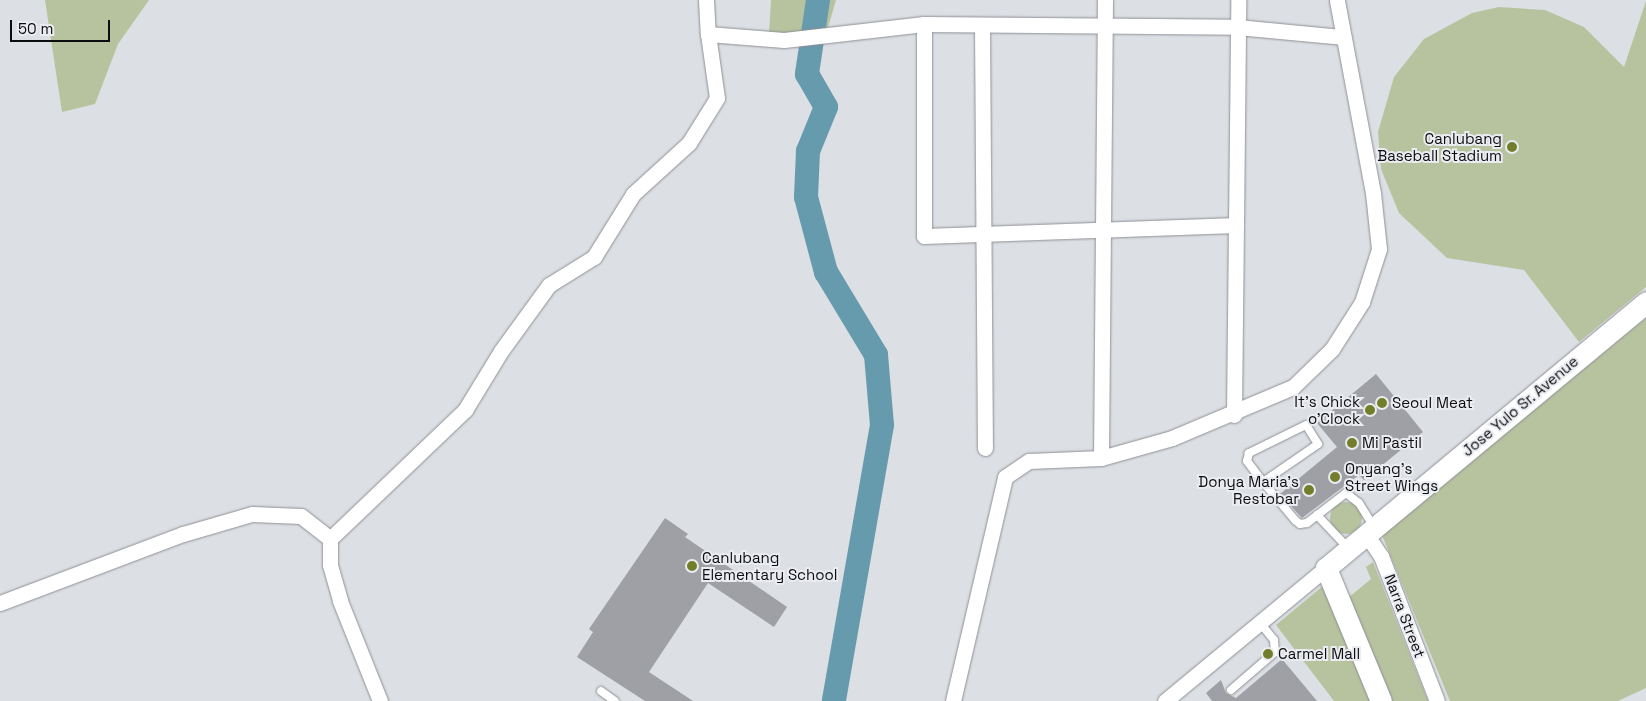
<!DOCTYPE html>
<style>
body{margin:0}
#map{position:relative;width:1646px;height:701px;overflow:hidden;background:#dcdfe4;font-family:"Space Grotesk",sans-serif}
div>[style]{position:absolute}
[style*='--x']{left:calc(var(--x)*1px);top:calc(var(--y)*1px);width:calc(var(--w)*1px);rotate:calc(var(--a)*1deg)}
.green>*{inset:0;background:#b7c39f}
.round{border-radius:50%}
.river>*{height:24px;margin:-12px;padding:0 12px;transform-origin:12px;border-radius:12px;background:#669aad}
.building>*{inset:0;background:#9ea0a5}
.roads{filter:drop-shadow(0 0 1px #8e9095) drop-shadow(0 0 1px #8e9095)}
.lane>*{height:8px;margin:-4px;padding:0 4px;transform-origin:4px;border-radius:4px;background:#fff}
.street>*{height:15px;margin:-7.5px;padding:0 7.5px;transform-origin:7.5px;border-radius:7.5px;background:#fff}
.secondary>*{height:21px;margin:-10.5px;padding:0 10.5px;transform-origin:10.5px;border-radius:10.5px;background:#fff}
.dots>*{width:14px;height:14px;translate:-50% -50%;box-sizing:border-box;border:2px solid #eaecf1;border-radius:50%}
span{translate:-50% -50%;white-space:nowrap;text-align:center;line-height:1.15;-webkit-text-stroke:4px #eaecf1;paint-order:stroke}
.poi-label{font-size:15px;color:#0c0d0e}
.right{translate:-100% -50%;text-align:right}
.left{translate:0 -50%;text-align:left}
.street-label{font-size:15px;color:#0c0d0e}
.scale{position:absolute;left:10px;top:20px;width:100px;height:22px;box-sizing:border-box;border:2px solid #0c0d0e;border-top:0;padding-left:6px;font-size:15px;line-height:18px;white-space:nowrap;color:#0c0d0e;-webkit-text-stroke:4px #eaecf1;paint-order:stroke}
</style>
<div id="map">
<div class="green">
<div style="clip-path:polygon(45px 0,149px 0,118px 44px,95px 104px,62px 112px)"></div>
<div style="clip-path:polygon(771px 0,836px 0,827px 31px,769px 34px)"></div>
<div style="clip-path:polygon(1646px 1px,1646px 287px,1579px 342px,1524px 270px,1447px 258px,1399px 213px,1381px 169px,1378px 132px,1394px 77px,1424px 39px,1472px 13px,1499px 7px,1545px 10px,1584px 27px,1624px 67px)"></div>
<div style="clip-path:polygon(1646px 318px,1646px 688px,1618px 701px,1450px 701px,1382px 535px)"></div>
<div class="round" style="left:1330px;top:502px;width:32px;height:32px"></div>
<div style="clip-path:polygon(1373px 562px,1428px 701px,1389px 701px,1348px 598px,1371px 579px,1366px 567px)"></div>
<div style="clip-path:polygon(1324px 585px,1374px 701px,1334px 701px,1276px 625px)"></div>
</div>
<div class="river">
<div style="--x:818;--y:0;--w:75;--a:98.5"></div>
<div style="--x:807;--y:74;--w:38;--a:60"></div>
<div style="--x:826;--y:107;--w:48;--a:112.2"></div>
<div style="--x:808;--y:151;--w:46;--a:92.5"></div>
<div style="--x:806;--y:197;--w:78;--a:75.1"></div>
<div style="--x:826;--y:272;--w:97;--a:58.9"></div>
<div style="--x:876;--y:355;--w:70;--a:85.1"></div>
<div style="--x:882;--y:425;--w:280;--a:99.9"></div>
</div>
<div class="building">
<div style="clip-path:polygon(1376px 374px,1423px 432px,1364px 480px,1359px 475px,1302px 518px,1280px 494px,1337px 447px,1317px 423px)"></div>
<div style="clip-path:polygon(665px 518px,688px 534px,685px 537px,787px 607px,774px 627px,708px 583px,649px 672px,693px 701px,645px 701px,577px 657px,593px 632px,589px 629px)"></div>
<div style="clip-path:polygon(1282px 659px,1317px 701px,1212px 701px,1206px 693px,1221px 680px,1226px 693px,1236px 698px)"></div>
</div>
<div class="roads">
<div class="lane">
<div style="--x:1263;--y:482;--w:67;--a:-34.6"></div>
<div style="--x:1318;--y:444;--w:22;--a:-122"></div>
<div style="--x:1306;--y:425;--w:64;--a:153.8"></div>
<div style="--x:1249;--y:453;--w:8;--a:104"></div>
<div style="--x:1247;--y:461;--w:26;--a:53"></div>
<div style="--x:1263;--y:482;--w:50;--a:49.9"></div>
<div style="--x:1295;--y:520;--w:6;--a:39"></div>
<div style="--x:1300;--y:524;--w:7;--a:-8"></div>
<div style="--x:1307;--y:523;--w:49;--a:-37.6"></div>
<div style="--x:1346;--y:493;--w:16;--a:38"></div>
<div style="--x:1359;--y:503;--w:28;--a:58"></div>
<div style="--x:1317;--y:515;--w:45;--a:46.8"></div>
<div style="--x:1231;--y:690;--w:58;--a:-40.8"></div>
<div style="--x:1275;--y:652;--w:12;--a:-95"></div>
<div style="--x:1274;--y:640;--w:22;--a:-129"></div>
<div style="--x:601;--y:691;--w:17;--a:36"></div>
</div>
<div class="street">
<div style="--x:706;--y:0;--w:34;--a:87"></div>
<div style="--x:708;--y:34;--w:76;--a:4.5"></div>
<div style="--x:784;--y:40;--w:141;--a:-6.5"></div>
<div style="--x:924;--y:24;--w:313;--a:0.5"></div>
<div style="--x:1237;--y:27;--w:105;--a:5.4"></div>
<div style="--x:924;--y:24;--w:212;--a:90"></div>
<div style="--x:924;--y:236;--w:312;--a:-2"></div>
<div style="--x:982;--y:25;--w:423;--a:89.6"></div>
<div style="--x:1234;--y:415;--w:415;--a:-89.4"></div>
<div style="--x:1101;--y:458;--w:458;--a:-89.5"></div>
<div style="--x:1366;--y:534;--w:27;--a:56"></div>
<div style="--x:1381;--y:556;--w:155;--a:68.9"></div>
<div style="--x:330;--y:539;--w:187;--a:-43.7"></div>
<div style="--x:465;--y:410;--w:69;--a:-58.6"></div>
<div style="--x:501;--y:351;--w:82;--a:-54"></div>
<div style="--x:549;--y:285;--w:53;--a:-31.9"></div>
<div style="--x:594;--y:257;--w:74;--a:-58.2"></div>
<div style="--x:633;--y:194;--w:76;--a:-42.3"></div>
<div style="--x:689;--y:143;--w:53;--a:-58.1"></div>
<div style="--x:717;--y:98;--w:65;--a:-98"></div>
<div style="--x:0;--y:603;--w:196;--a:-20.7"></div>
<div style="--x:183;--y:534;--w:72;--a:-16.2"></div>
<div style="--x:252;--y:514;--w:49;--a:2.3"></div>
<div style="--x:301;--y:516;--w:37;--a:38"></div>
<div style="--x:330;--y:539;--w:26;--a:90"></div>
<div style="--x:330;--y:565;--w:37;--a:74"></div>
<div style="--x:340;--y:601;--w:108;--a:68.2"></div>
<div style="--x:953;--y:701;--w:230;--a:-76.9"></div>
<div style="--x:1005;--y:477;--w:29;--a:-34"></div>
<div style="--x:1029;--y:461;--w:72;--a:-2.4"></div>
<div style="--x:1101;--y:458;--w:74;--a:-15.7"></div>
<div style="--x:1172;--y:438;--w:131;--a:-22.9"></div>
<div style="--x:1293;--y:387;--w:54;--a:-44.3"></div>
<div style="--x:1332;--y:349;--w:56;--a:-57.4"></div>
<div style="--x:1362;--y:302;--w:56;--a:-72.2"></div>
<div style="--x:1379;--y:249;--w:56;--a:-96.1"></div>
<div style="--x:1373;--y:193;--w:196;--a:-100.6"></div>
<div style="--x:1165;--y:701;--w:209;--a:-39.6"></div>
</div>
<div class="secondary">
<div style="--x:1381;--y:701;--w:144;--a:-112.5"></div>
<div style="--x:1326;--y:568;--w:416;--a:-39.7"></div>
</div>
</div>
<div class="dots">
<div style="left:1512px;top:147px;background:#737e2a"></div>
<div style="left:1382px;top:403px;background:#737e2a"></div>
<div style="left:1370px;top:410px;background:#737e2a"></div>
<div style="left:1352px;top:443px;background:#737e2a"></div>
<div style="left:1335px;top:477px;background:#737e2a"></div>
<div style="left:1309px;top:490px;background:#737e2a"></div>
<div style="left:692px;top:566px;background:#737e2a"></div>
<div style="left:1268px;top:654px;background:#737e2a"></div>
</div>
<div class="poi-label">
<span class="right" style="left:1502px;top:147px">Canlubang<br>Baseball Stadium</span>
<span class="right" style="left:1360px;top:410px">It's Chick<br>o'Clock</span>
<span class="left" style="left:1392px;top:403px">Seoul Meat</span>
<span class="left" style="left:1362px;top:443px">Mi Pastil</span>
<span class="left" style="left:1345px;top:477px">Onyang's<br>Street Wings</span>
<span class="right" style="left:1299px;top:490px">Donya Maria's<br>Restobar</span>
<span class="left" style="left:702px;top:566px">Canlubang<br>Elementary School</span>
<span class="left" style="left:1278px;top:654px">Carmel Mall</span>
</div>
<div class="street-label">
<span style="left:1520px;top:406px;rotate:-40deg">Jose Yulo Sr. Avenue</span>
<span style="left:1405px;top:616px;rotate:69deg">Narra Street</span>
</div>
<div class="scale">50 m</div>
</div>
